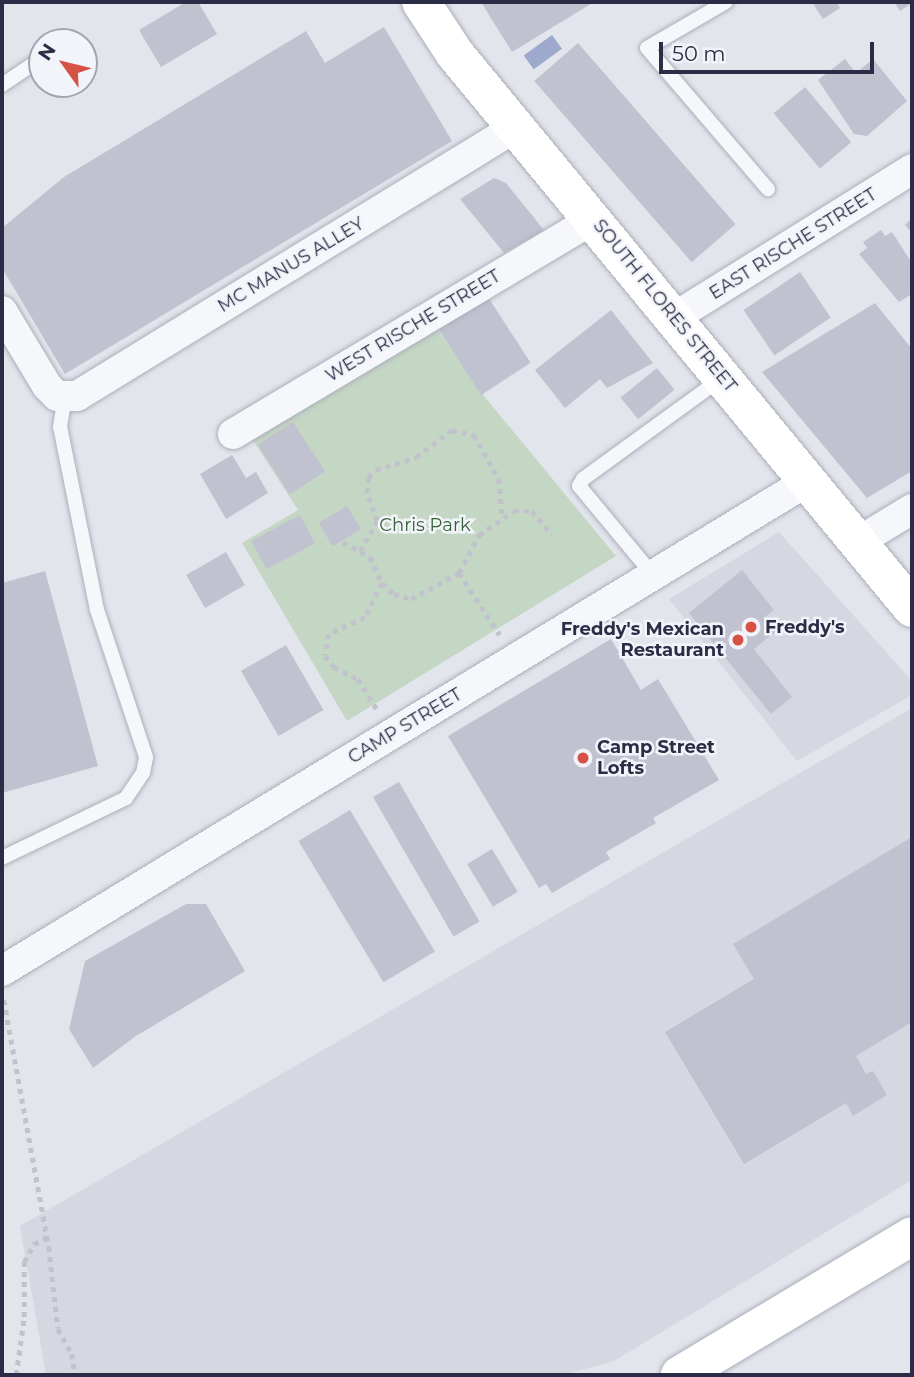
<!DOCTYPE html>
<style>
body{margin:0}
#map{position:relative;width:914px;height:1377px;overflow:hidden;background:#e3e5ec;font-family:Montserrat,sans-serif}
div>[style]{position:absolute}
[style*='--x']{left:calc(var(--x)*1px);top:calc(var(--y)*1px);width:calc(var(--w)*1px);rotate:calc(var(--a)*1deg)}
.built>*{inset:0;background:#d5d7e1}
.green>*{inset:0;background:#c4d6c4}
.water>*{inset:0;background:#9da9cd;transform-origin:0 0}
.building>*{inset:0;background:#c0c2cf;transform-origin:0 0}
.path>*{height:4.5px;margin-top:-2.25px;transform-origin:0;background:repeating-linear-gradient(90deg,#c1c2cb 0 5px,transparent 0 10px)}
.roads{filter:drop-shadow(0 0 2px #acaeba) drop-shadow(0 0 2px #acaeba)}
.service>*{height:14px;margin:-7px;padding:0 7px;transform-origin:7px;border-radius:7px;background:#f6f7fa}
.minor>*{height:30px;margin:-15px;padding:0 15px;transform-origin:15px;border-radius:15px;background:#f6f7fa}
.secondary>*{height:38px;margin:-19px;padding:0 19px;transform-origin:19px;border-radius:19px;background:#fff}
.dots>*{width:19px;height:19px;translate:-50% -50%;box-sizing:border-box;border:4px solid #f3f4f9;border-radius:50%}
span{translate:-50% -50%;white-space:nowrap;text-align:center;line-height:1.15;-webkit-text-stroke:5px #f3f4f9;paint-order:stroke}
.street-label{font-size:18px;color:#2a2d45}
.park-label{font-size:18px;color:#366239}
.poi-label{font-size:18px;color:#2a2d45;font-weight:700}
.left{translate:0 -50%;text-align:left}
.right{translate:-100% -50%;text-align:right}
.frame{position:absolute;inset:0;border:4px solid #2a2d45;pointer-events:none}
.north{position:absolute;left:28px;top:28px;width:70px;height:70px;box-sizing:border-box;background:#f3f4f9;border:2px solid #a3a4b1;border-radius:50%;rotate:304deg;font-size:19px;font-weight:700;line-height:28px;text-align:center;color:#2a2d45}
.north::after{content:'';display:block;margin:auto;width:24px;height:32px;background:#d55244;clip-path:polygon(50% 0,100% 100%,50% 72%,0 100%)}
.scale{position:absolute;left:659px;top:42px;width:215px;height:32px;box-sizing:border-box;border:4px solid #2a2d45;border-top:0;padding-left:9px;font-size:21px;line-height:24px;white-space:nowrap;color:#2a2d45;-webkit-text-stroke:5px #f3f4f9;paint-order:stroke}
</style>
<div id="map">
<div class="built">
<div style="clip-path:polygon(779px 532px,912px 681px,912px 695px,797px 761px,669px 599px)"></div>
<div style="clip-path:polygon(912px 708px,912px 1180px,614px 1361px,563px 1375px,46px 1375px,20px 1226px)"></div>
</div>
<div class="green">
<div style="clip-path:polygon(434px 324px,484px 396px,616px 556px,347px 721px,242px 543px,298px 510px,251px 437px)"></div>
</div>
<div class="water">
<div style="left:552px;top:35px;width:17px;height:35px;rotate:54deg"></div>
</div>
<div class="building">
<div style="clip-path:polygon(186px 2px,198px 2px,217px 34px,161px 67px,139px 30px)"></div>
<div style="clip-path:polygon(481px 2px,594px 2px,512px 52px)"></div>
<div style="clip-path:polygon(812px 2px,836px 2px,840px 8px,823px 19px)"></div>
<div style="clip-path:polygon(894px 2px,912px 2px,912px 3px,900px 11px)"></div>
<div style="clip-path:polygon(384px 27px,452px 141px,65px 374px,2px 268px,2px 228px,64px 177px,306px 31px,325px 63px)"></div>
<div style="left:578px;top:43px;width:240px;height:58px;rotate:49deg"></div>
<div style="clip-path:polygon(845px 59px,856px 73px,873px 59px,907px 101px,867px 136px,854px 134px,818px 80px)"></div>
<div style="left:805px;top:87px;width:72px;height:41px;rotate:50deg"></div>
<div style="clip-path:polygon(494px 178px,506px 183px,544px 230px,504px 253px,460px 199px)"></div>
<div style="clip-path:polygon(912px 218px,912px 233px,905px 225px)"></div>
<div style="clip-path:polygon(881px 230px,885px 236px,892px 232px,912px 263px,912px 294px,899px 302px,859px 254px,867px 248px,863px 242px)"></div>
<div style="left:800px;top:272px;width:55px;height:68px;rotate:56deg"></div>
<div style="left:486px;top:294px;width:82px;height:59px;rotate:57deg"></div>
<div style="clip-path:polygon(875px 303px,912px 349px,912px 471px,867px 498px,762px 372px)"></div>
<div style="clip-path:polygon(611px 310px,653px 363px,607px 388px,600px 379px,565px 408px,535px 370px)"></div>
<div style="left:657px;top:368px;width:28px;height:47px;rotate:51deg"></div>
<div style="left:293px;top:422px;width:59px;height:42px;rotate:57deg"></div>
<div style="clip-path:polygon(232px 455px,246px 478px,256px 472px,268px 493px,226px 519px,200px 474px)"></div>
<div style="left:347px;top:506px;width:27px;height:33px;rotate:59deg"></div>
<div style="left:300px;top:515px;width:32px;height:55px;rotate:62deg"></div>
<div style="left:226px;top:552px;width:38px;height:46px;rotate:60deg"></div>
<div style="clip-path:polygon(742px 570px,774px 610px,765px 617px,776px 631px,754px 649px,792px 697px,771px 714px,689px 613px)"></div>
<div style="clip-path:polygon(45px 571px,98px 766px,2px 793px,2px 583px)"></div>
<div style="clip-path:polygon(611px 639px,641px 690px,658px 679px,719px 780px,653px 818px,656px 823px,606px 852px,610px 859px,552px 893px,546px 884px,539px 888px,448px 736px)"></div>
<div style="left:286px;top:645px;width:75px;height:52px;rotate:60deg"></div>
<div style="left:399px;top:782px;width:161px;height:30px;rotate:60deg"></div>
<div style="left:350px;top:810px;width:165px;height:60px;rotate:59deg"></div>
<div style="clip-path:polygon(912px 837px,912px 1022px,856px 1056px,866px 1074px,873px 1071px,887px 1095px,853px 1116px,846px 1103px,744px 1164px,665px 1032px,754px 979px,733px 944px)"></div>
<div style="left:492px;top:849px;width:50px;height:29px;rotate:59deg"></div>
<div style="clip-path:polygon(186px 904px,206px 904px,245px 971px,136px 1036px,93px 1068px,69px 1029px,85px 961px)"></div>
</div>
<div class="path">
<div style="--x:343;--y:542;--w:31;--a:29"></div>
<div style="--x:370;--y:557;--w:29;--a:65"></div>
<div style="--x:382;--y:583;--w:39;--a:116"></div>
<div style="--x:365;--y:618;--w:39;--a:156"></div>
<div style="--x:329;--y:634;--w:22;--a:100"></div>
<div style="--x:325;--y:656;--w:14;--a:51"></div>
<div style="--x:334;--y:667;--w:27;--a:27"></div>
<div style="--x:358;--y:679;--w:36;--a:58"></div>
<div style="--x:360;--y:551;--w:34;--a:-60"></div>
<div style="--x:377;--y:521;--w:30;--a:-110"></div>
<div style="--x:367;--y:493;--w:16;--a:-86"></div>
<div style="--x:368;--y:477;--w:11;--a:-41"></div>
<div style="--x:376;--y:470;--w:42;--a:-18"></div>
<div style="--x:416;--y:457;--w:45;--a:-36.9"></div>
<div style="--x:452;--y:430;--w:23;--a:13"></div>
<div style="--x:474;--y:435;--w:51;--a:60.4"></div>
<div style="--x:499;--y:479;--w:37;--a:85"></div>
<div style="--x:459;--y:573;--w:43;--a:-62.2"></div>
<div style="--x:479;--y:535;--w:42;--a:-34.4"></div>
<div style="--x:514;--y:511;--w:18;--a:0"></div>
<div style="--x:532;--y:511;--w:31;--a:50"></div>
<div style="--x:382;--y:583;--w:16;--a:43"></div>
<div style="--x:394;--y:594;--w:18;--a:16"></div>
<div style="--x:411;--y:599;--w:55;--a:-28.4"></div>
<div style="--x:459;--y:573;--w:74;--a:56.5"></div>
<div style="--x:4;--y:1000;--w:251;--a:79.7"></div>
<div style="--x:49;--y:1247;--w:82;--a:83.7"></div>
<div style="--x:58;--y:1329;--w:29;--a:61"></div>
<div style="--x:72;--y:1354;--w:21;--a:82"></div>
<div style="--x:16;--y:1375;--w:59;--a:-82.1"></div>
<div style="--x:24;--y:1317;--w:55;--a:-90"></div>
<div style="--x:24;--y:1262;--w:21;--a:-61"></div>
<div style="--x:34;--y:1244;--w:15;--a:-28"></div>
</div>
<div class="roads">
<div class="service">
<div style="--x:726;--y:2;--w:91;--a:149.8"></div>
<div style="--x:647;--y:48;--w:186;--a:49.4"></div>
<div style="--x:67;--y:42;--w:1;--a:-45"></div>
<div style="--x:2;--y:85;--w:48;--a:-34"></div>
<div style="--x:653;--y:575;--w:116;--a:-129.7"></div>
<div style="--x:579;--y:486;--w:8;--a:-60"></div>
<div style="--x:583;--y:479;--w:172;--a:-36"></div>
<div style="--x:2;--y:858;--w:138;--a:-25.8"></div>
<div style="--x:126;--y:798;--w:30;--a:-56"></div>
<div style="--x:143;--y:773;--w:16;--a:-79"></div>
<div style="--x:146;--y:757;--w:155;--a:-108.4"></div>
<div style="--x:97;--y:610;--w:187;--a:-101.4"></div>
<div style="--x:60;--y:427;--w:30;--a:-81"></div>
</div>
<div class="minor">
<div style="--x:2;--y:311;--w:87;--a:59"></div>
<div style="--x:47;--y:386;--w:14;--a:45"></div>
<div style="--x:57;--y:396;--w:20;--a:0"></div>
<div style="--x:77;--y:396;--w:515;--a:-31.5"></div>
<div style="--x:673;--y:318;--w:282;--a:-31.9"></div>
<div style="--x:233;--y:434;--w:419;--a:-30.8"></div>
<div style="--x:858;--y:542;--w:63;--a:-31.4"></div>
<div style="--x:2;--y:971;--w:943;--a:-31.3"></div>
</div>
<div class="secondary">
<div style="--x:421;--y:2;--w:62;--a:56.8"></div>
<div style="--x:455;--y:54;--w:718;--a:50.48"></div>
<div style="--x:680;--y:1375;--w:270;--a:-30.9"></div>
</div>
</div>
<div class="dots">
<div style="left:751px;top:627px;background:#d55244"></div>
<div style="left:738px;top:640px;background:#d55244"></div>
<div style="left:583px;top:758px;background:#d55244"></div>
</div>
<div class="street-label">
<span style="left:793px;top:244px;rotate:-32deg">EAST RISCHE STREET</span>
<span style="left:291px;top:265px;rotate:-31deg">MC MANUS ALLEY</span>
<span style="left:665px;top:306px;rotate:51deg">SOUTH FLORES STREET</span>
<span style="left:413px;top:326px;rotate:-31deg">WEST RISCHE STREET</span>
<span style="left:405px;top:726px;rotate:-31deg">CAMP STREET</span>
</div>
<div class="park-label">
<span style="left:425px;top:525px">Chris Park</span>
</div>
<div class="poi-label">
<span class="left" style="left:765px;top:627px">Freddy's</span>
<span class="right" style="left:724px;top:640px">Freddy's Mexican<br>Restaurant</span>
<span class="left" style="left:597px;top:758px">Camp Street<br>Lofts</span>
</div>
<div class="frame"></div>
<div class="north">N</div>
<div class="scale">50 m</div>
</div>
